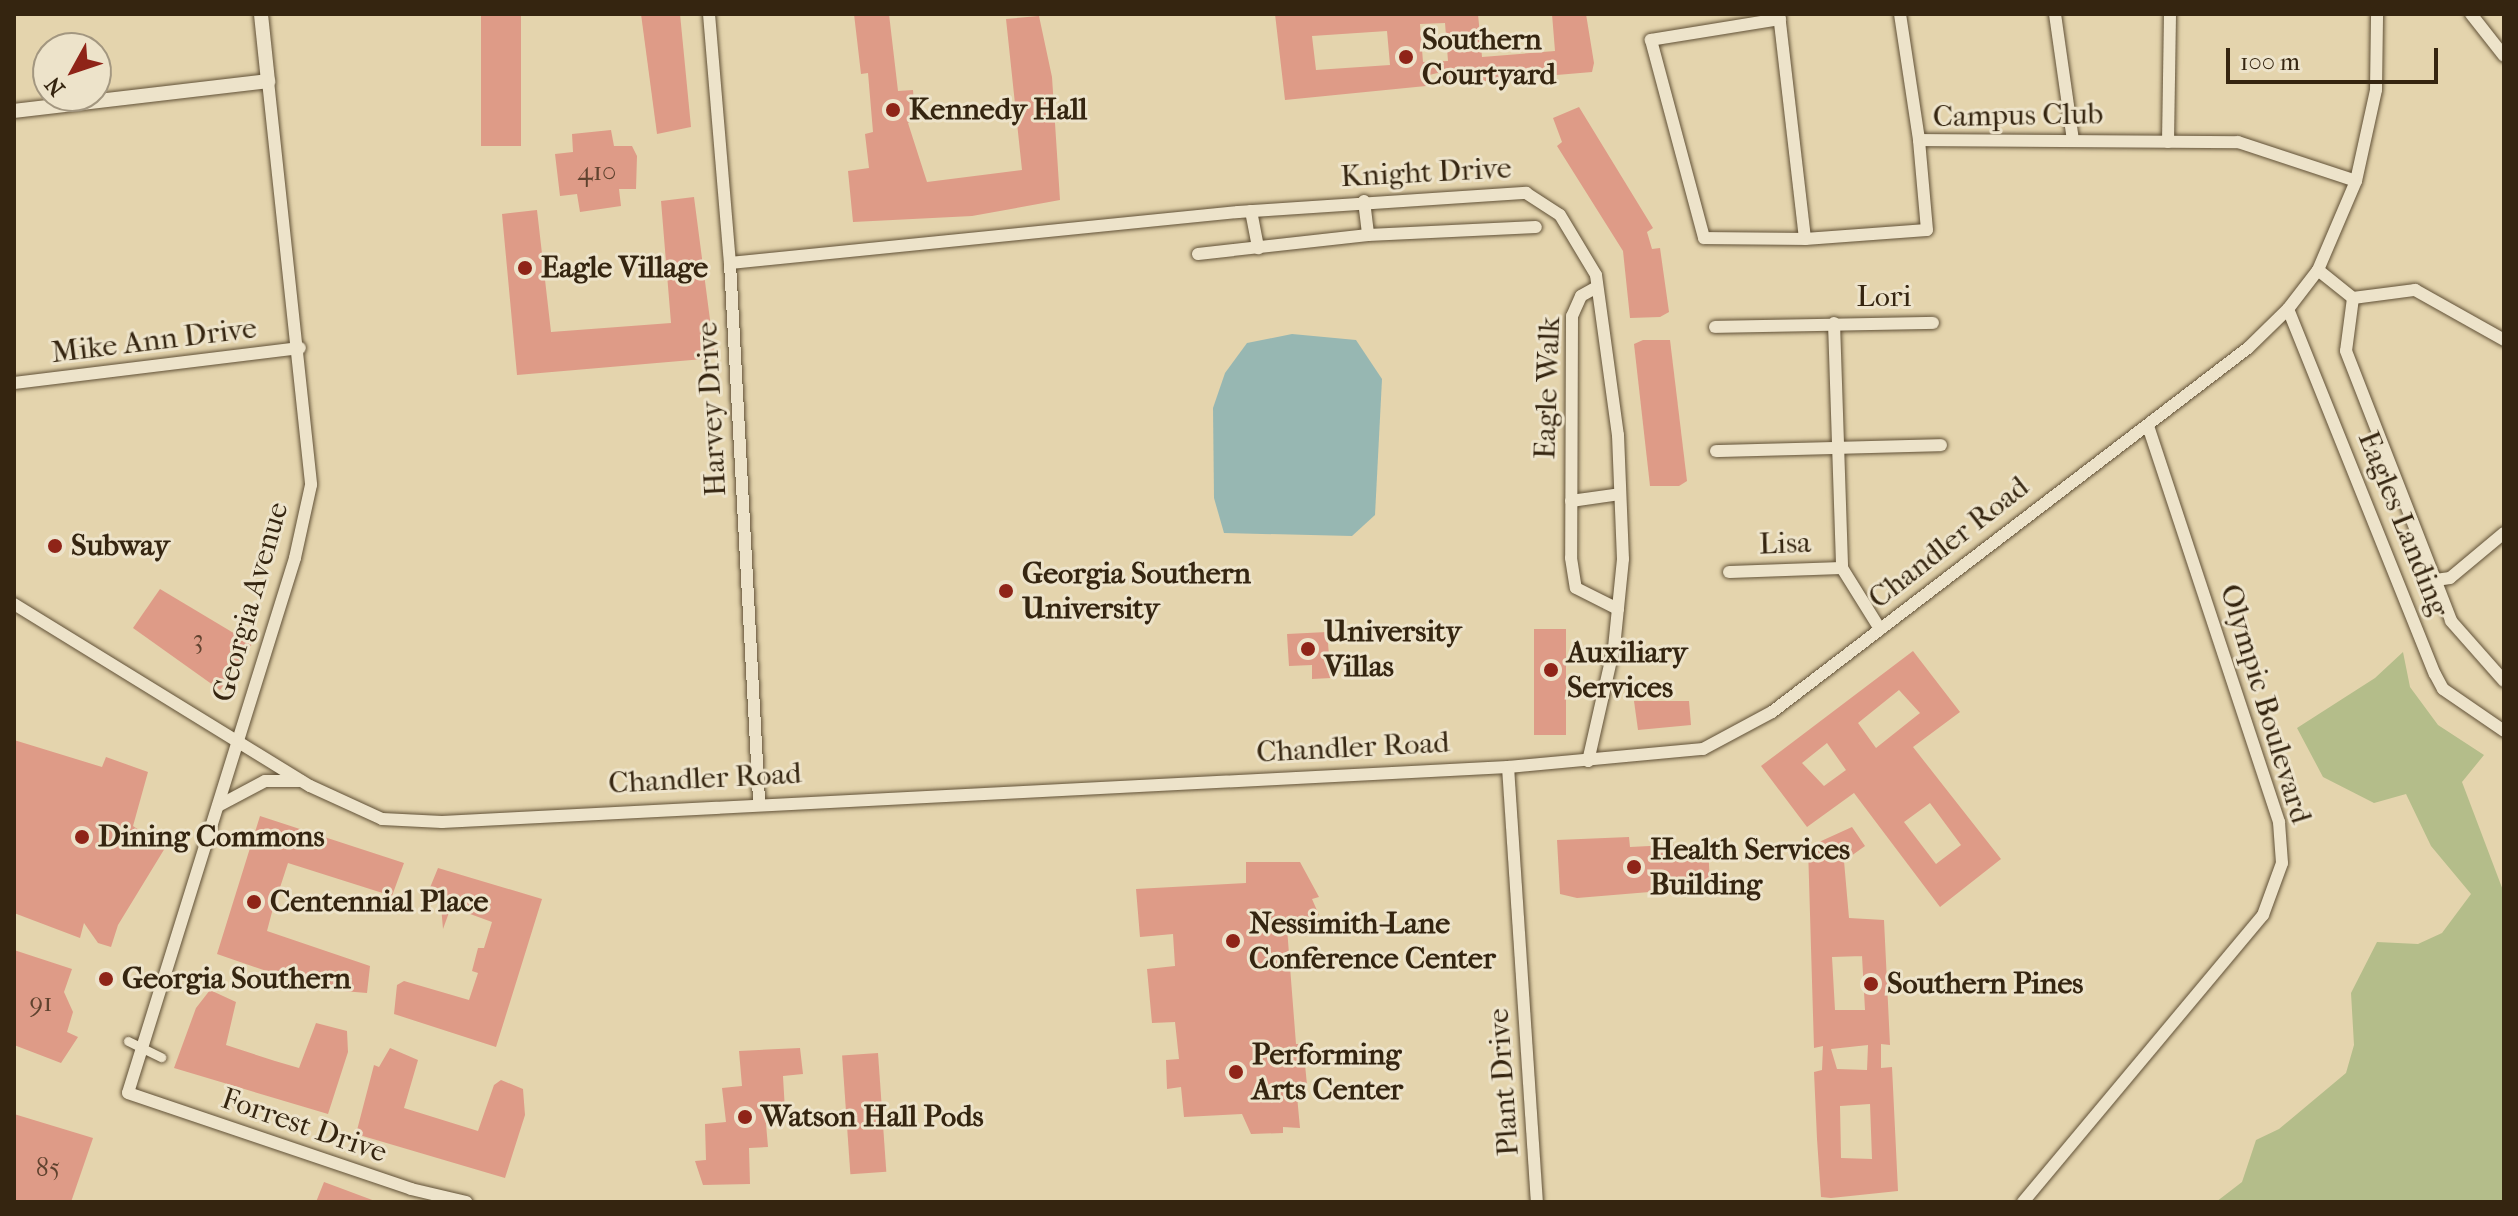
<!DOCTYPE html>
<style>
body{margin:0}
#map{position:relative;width:2518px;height:1216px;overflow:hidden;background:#e4d4ad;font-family:"IM FELL French Canon",serif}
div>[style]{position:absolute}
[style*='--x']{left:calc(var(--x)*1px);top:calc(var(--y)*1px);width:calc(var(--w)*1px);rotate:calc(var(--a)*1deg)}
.green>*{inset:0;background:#b4bd8a}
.water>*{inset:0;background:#97b7b2}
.building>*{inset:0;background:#de9b87;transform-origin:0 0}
.roads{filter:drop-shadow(0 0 2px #615137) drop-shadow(0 0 2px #615137)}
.pedestrian>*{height:9px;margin:-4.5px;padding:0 4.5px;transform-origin:4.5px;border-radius:4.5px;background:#ede3ca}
.minor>*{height:12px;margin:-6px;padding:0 6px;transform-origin:6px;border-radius:6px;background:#ede3ca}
.tertiary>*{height:14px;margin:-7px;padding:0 7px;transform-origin:7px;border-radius:7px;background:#ede3ca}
.dots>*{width:22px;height:22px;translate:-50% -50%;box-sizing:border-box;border:4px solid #ede3ca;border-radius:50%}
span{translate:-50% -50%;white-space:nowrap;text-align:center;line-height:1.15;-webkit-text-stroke:6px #ede3ca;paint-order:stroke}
.number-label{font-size:26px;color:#5f422e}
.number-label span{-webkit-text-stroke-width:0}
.poi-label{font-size:30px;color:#352510;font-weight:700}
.left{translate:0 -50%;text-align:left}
.street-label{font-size:30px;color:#352510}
.frame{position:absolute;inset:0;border:16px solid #352510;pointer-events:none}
.north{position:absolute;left:32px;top:32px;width:80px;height:80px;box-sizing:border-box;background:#ede3ca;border:2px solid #a39780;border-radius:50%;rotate:230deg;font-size:22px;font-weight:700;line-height:32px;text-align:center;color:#352510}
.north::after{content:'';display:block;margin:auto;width:28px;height:36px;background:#8f2418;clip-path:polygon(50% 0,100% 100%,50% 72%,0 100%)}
.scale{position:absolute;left:2226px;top:48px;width:212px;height:36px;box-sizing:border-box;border:4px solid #352510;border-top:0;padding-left:10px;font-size:24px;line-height:28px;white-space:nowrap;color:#352510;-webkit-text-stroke:6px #ede3ca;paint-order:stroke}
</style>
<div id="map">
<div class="green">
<div style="clip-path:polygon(2403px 652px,2410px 687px,2438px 725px,2484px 755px,2462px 782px,2504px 893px,2504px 1202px,2216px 1202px,2242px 1182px,2256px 1140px,2279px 1129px,2346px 1073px,2354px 1045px,2351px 993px,2377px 942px,2418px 944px,2442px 933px,2471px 894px,2431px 846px,2406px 794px,2374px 803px,2323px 777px,2297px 728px,2375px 678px)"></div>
</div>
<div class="water">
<div style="clip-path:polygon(1292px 334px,1356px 340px,1382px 379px,1375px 515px,1352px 536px,1224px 533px,1214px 498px,1213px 408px,1225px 373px,1247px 343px)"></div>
</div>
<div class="building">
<div style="left:481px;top:14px;width:40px;height:132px"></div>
<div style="clip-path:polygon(641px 14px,680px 14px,691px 127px,657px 134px)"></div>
<div style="clip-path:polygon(854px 14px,889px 14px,898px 91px,913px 90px,915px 119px,908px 123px,927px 182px,1022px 170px,1006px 19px,1039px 16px,1052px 77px,1060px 200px,972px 216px,853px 222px,848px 171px,869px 168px,865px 134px,873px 132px,868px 73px,861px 74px)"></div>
<div style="clip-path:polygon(evenodd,1275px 14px,1478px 14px,1482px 57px,1555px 51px,1552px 14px,1586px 14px,1594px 63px,1592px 72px,1451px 84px,1446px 71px,1425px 76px,1426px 86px,1285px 100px,1275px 14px,1445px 23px,1448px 61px,1423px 62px,1420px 24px,1445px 23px,1275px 14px,1387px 31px,1390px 65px,1316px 70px,1312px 36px,1387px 31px)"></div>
<div style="clip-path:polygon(1579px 107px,1653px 228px,1647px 232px,1652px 249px,1660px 248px,1669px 312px,1660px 317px,1630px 318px,1623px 251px,1557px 146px,1562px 142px,1553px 118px)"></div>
<div style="clip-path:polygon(611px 130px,614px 146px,632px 146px,637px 156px,636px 189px,619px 189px,621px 206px,580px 212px,577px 194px,560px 196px,555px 154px,573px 152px,572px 134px)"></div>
<div style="clip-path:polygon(694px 197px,715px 358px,517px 375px,502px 214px,537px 210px,551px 332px,671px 323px,661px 201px)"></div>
<div style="clip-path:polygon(1643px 340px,1670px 340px,1687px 481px,1679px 486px,1650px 486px,1634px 344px)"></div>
<div style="clip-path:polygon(160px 589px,252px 644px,220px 690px,133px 628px)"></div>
<div style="left:1566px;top:629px;width:106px;height:32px;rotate:90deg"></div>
<div style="clip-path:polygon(1327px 632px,1331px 678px,1312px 679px,1312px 665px,1289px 666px,1287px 634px)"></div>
<div style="clip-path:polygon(evenodd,1913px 651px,1960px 712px,1913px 747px,2001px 859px,1940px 907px,1854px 793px,1807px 827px,1761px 766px,1913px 651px,1899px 690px,1920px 713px,1876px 748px,1858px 723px,1899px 690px,1913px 651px,1827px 743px,1846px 770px,1824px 786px,1802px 763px,1827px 743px,1913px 651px,1930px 803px,1961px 845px,1936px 864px,1904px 822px,1930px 803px)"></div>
<div style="clip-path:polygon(1634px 701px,1689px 701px,1691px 725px,1638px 730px)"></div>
<div style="clip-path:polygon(14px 740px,102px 767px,106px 757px,148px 772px,133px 826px,165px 848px,118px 925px,111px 947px,98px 943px,84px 923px,80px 938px,14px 913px)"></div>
<div style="clip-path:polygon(260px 816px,404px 863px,392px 896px,288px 863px,272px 912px,267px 931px,370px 966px,367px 993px,319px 989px,217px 954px)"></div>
<div style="clip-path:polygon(evenodd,1852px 827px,1865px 846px,1844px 861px,1849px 918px,1884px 920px,1890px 1045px,1881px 1044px,1881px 1068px,1892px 1067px,1898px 1191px,1831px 1198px,1821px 1197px,1817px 1139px,1814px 1072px,1822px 1070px,1823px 1046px,1814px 1048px,1808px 847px,1852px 827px,1862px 956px,1865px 1010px,1835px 1010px,1832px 957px,1862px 956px,1852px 827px,1868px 1045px,1867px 1070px,1837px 1069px,1831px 1049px,1868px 1045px,1852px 827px,1870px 1104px,1872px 1159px,1841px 1158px,1840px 1106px,1870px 1104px)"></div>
<div style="clip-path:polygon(1629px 837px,1630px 847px,1708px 843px,1710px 887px,1577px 898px,1560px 894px,1557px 840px)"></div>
<div style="clip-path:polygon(1246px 862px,1300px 862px,1319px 897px,1312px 899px,1319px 915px,1287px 928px,1296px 1044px,1303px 1044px,1307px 1085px,1296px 1085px,1300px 1128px,1283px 1127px,1283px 1133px,1251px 1134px,1242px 1114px,1184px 1117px,1181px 1087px,1167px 1089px,1166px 1060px,1179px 1059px,1175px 1022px,1152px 1023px,1147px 969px,1175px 966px,1173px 934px,1140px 937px,1136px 889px,1246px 883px)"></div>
<div style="clip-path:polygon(438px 868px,542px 899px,496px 1047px,394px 1014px,397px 985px,404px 981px,469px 1000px,478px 973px,472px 971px,478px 948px,484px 948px,492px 922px,451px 907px,443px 929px,441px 906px,427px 895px)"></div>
<div style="clip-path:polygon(14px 950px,72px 969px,64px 992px,73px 1012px,67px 1032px,78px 1037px,61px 1063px,14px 1045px)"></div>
<div style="clip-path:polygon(210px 990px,236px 1002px,226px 1045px,275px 1061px,299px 1068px,316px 1023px,347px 1031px,348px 1052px,328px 1114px,174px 1068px,196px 1008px)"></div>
<div style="clip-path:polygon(390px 1048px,418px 1060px,404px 1108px,478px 1131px,494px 1085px,501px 1080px,523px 1089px,525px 1115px,505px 1178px,356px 1134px,374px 1065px,379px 1067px)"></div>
<div style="clip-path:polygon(800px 1048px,803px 1074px,783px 1076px,785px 1111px,765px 1112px,768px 1147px,749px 1148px,750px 1184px,703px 1185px,695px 1161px,706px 1160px,705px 1124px,726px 1122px,722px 1088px,742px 1086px,739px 1051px)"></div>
<div style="left:878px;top:1053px;width:119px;height:36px;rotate:86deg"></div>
<div style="clip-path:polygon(14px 1114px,93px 1138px,71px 1202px,14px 1202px)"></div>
<div style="clip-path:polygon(324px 1182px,375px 1201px,375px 1202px,316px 1202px)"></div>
</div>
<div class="roads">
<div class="pedestrian">
<div style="--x:128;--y:1041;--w:37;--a:26"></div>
</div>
<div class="minor">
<div style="--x:709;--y:14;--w:250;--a:85.2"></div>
<div style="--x:730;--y:263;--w:539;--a:86.91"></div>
<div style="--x:1779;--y:14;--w:226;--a:83.4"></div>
<div style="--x:1805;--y:239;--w:122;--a:-4.2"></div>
<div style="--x:1927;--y:230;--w:90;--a:-95.1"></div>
<div style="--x:1919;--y:140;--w:319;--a:0.4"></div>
<div style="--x:2238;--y:142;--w:124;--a:18.3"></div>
<div style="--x:1900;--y:14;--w:127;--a:81.4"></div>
<div style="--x:2055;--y:14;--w:128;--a:81.9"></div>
<div style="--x:2471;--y:14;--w:53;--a:51.8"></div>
<div style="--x:1780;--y:19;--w:131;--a:170.8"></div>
<div style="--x:1651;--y:40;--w:205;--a:75"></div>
<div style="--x:1704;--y:238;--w:101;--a:0.6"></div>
<div style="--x:268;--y:81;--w:406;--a:83.9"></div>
<div style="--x:311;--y:485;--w:75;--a:102.4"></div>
<div style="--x:295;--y:558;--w:560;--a:107.34"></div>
<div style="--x:128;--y:1093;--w:299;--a:18.7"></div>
<div style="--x:411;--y:1189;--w:57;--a:13.3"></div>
<div style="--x:2168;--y:142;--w:128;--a:-89.1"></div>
<div style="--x:1364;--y:201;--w:34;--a:83"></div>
<div style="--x:1251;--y:211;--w:38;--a:79"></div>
<div style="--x:1198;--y:254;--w:171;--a:-6.4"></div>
<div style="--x:1368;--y:235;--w:168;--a:-2.7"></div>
<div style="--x:730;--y:263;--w:511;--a:-5.73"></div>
<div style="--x:1238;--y:212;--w:289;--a:-3.8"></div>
<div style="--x:1526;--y:193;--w:40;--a:32.9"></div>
<div style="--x:1560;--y:215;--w:70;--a:59"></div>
<div style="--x:1596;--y:275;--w:162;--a:82.2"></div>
<div style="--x:1618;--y:435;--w:124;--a:87.7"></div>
<div style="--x:1623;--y:559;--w:88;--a:95.8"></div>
<div style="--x:1614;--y:647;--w:117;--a:102.8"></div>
<div style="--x:2318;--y:270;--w:45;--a:38.7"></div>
<div style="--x:2353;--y:298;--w:53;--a:97.5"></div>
<div style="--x:2346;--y:351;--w:290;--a:68.7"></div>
<div style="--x:2451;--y:621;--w:80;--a:48.5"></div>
<div style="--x:1597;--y:287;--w:18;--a:151"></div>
<div style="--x:1581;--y:296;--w:22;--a:114"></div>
<div style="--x:1572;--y:316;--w:242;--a:90.2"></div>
<div style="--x:1571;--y:558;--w:30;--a:81"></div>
<div style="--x:1576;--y:588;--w:47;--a:26.6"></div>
<div style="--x:2353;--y:298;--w:63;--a:-7.4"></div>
<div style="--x:2415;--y:290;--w:102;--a:29.3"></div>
<div style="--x:2288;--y:309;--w:393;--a:68.1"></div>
<div style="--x:2435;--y:674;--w:17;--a:62"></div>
<div style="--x:2443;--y:689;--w:74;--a:34.5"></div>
<div style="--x:1834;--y:323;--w:245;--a:88.1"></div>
<div style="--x:1842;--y:568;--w:72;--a:58.1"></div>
<div style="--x:1715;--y:327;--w:218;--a:-1.1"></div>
<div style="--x:14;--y:383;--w:288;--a:-7"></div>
<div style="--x:1716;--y:451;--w:225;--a:-1.5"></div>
<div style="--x:1571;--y:501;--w:49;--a:-8.1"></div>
<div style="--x:1729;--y:572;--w:113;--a:-2"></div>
<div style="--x:2436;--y:580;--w:14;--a:-8"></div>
<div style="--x:2450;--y:578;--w:70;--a:-39.8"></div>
<div style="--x:14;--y:604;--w:347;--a:31.6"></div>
<div style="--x:310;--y:786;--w:79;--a:24.6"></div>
<div style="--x:382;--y:819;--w:60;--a:2.9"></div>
<div style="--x:442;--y:822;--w:1067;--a:-2.95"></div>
<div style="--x:1508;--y:767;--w:196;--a:-5.3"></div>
<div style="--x:1703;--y:749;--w:78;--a:-28.2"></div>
<div style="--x:1772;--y:712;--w:599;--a:-37.41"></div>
<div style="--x:2248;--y:348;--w:56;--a:-44.3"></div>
<div style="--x:2288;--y:309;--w:49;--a:-52.4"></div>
<div style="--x:2318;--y:270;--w:97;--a:-66.9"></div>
<div style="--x:2356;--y:181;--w:93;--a:-77.6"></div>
<div style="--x:2376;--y:90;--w:76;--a:-89.2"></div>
<div style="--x:1508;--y:767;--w:436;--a:86.2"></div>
<div style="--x:218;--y:806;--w:53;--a:-28"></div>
<div style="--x:265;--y:781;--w:36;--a:0"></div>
<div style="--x:2023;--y:1202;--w:374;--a:-50.1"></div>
<div style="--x:2263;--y:915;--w:55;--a:-69.9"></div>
<div style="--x:2282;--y:863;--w:41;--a:-94.2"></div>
<div style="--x:2279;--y:822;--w:417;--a:-108.3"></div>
</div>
<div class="tertiary">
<div style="--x:14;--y:111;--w:256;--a:-6.7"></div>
<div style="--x:268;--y:81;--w:67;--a:-96"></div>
</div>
</div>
<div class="dots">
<div style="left:1406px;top:57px;background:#8f2418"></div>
<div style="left:893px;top:110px;background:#8f2418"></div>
<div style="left:525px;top:268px;background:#8f2418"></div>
<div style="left:55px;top:546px;background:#8f2418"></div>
<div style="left:1006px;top:591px;background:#8f2418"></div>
<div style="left:1308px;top:649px;background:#8f2418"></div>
<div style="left:1551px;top:670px;background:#8f2418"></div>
<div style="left:82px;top:837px;background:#8f2418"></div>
<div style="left:1634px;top:867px;background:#8f2418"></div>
<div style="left:254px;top:902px;background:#8f2418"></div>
<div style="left:1233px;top:941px;background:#8f2418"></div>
<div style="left:106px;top:979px;background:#8f2418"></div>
<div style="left:1871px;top:984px;background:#8f2418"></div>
<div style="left:1236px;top:1072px;background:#8f2418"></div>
<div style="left:745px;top:1117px;background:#8f2418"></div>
</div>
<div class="number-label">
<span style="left:597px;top:172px">410</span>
<span style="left:198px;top:640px">3</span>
<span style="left:41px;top:1003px">91</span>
<span style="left:48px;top:1168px">85</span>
</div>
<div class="poi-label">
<span class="left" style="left:1422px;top:57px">Southern<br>Courtyard</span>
<span class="left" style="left:909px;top:110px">Kennedy Hall</span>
<span class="left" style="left:541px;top:268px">Eagle Village</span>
<span class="left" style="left:71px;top:546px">Subway</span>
<span class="left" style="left:1022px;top:591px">Georgia Southern<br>University</span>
<span class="left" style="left:1324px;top:649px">University<br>Villas</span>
<span class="left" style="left:1567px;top:670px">Auxiliary<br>Services</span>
<span class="left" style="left:98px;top:837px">Dining Commons</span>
<span class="left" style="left:1650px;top:867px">Health Services<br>Building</span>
<span class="left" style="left:270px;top:902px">Centennial Place</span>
<span class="left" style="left:1249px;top:941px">Nessimith-Lane<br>Conference Center</span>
<span class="left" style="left:122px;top:979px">Georgia Southern</span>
<span class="left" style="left:1887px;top:984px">Southern Pines</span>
<span class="left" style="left:1252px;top:1072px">Performing<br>Arts Center</span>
<span class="left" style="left:761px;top:1117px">Watson Hall Pods</span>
</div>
<div class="street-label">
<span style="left:2018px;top:116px;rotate:-1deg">Campus Club</span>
<span style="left:1426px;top:173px;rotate:-3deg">Knight Drive</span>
<span style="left:1884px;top:297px">Lori</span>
<span style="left:154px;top:341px;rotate:-7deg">Mike Ann Drive</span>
<span style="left:1548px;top:388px;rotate:-88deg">Eagle Walk</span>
<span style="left:712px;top:409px;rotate:-93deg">Harvey Drive</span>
<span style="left:2403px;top:524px;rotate:68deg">Eagles Landing</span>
<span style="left:1949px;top:543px;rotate:-38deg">Chandler Road</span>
<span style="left:1785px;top:544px;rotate:-2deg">Lisa</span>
<span style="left:251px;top:602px;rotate:-74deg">Georgia Avenue</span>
<span style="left:2265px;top:704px;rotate:73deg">Olympic Boulevard</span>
<span style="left:1353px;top:748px;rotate:-3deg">Chandler Road</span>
<span style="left:705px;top:779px;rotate:-3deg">Chandler Road</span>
<span style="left:1504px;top:1082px;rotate:-94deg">Plant Drive</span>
<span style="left:304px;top:1126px;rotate:19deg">Forrest Drive</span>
</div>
<div class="frame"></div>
<div class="north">N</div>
<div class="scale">100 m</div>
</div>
